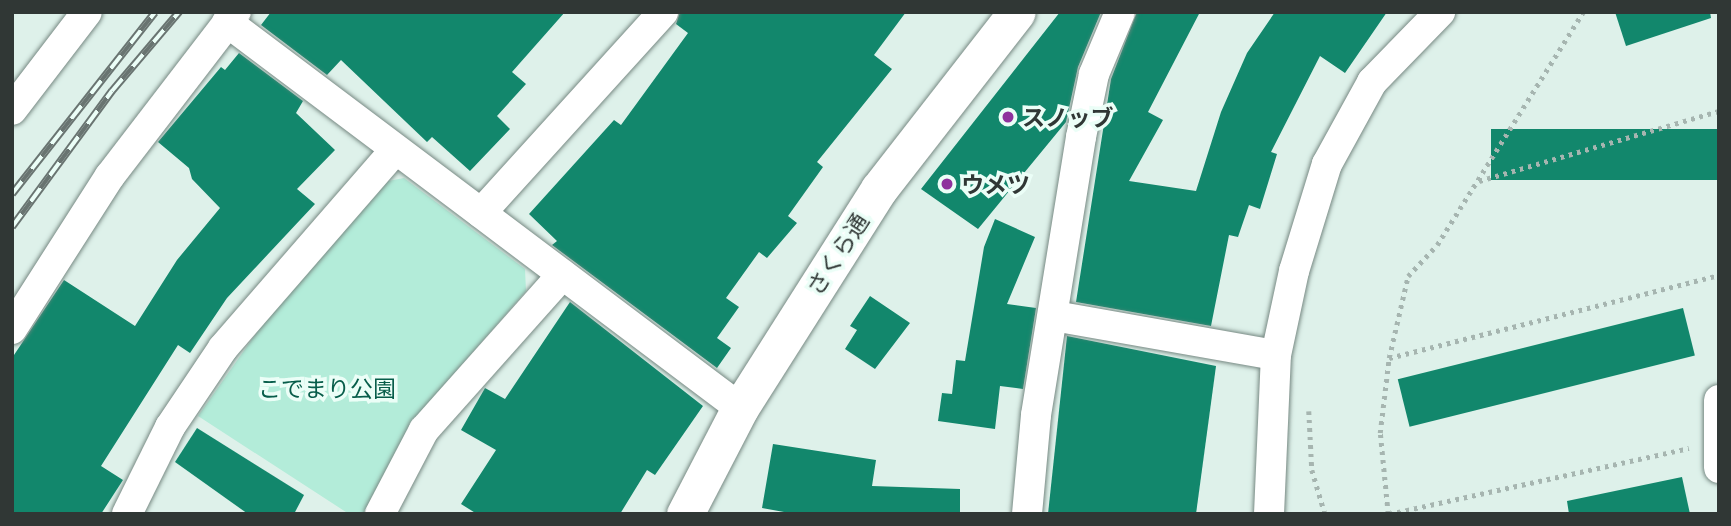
<!DOCTYPE html>
<meta charset="utf-8">
<style>
body{margin:0}
#map{position:relative;width:1731px;height:526px;overflow:hidden;background:#def1ea;font-family:"IBM Plex Sans","Noto Sans JP",sans-serif}
div>[style]{position:absolute}
[style*='--x']{left:calc(var(--x)*1px);top:calc(var(--y)*1px);width:calc(var(--w)*1px);rotate:calc(var(--a)*1deg)}
.green>*{inset:0;background:#b3ecd9}
.building>*{inset:0;background:#12876c;transform-origin:0 0}
.path>*{height:4.5px;margin-top:-2.25px;transform-origin:0;background:repeating-linear-gradient(90deg,#a6b5b0 0 3.5px,transparent 0 8.5px)}
.roads{filter:drop-shadow(0 0 2px #778983) drop-shadow(0 0 2px #778983)}
.minor>*{height:30px;margin:-15px;padding:0 15px;transform-origin:15px;border-radius:15px;background:#fff}
.tertiary>*{height:37px;margin:-18.5px;padding:0 18.5px;transform-origin:18.5px;border-radius:18.5px;background:#fff}
.rail>*{height:8px;margin-top:-4px;transform-origin:0;background:repeating-linear-gradient(90deg,#ebfef7 0 16px,#697471 0 32px);box-sizing:border-box;border-block:2px solid #697471}
.dots>*{width:19px;height:19px;translate:-50% -50%;box-sizing:border-box;border:4px solid #ebfef7;border-radius:50%}
span{translate:-50% -50%;white-space:nowrap;text-align:center;line-height:1.15;-webkit-text-stroke:7px #ebfef7;paint-order:stroke}
.poi-label{font-size:23px;color:#303735;font-weight:700}
.left{translate:0 -50%;text-align:left}
.street-label{font-size:23px;color:#303735}
.park-label{font-size:23px;color:#075d4a}
.frame{position:absolute;inset:0;border:14px solid #303735;pointer-events:none}
</style>
<div id="map">
<div class="green">
<div style="clip-path:polygon(404px 178px,525px 269px,526px 291px,419px 414px,363px 514px,349px 514px,198px 416px,267px 318px,388px 181px)"></div>
</div>
<div class="building">
<div style="clip-path:polygon(271px 12px,565px 12px,512px 72px,526px 84px,497px 116px,510px 129px,470px 171px,432px 137px,427px 142px,341px 60px,327px 75px,261px 25px)"></div>
<div style="clip-path:polygon(680px 12px,906px 12px,874px 55px,892px 69px,817px 162px,823px 167px,788px 216px,797px 223px,767px 258px,759px 252px,726px 298px,739px 307px,717px 338px,731px 348px,717px 368px,552px 245px,557px 241px,529px 214px,614px 120px,621px 125px,688px 33px,676px 24px)"></div>
<div style="clip-path:polygon(1060px 12px,1101px 12px,1078px 67px,1066px 122px,978px 229px,921px 189px)"></div>
<div style="clip-path:polygon(1137px 12px,1200px 12px,1148px 112px,1163px 120px,1129px 181px,1196px 191px,1221px 112px,1247px 53px,1275px 12px,1387px 12px,1345px 73px,1320px 56px,1271px 152px,1277px 154px,1260px 209px,1249px 205px,1238px 237px,1229px 235px,1211px 326px,1076px 302px,1111px 79px)"></div>
<div style="clip-path:polygon(1615px 12px,1710px 12px,1711px 18px,1626px 46px)"></div>
<div style="clip-path:polygon(239px 53px,303px 101px,296px 113px,335px 150px,297px 189px,315px 204px,227px 298px,190px 353px,178px 345px,101px 466px,123px 480px,101px 514px,12px 514px,12px 358px,64px 280px,135px 326px,177px 260px,220px 208px,192px 179px,189px 168px,158px 142px,221px 67px,225px 70px)"></div>
<div style="left:1719px;top:129px;width:51px;height:228px;rotate:90deg"></div>
<div style="clip-path:polygon(995px 219px,1035px 237px,1007px 304px,1036px 308px,1023px 389px,1000px 386px,995px 429px,938px 421px,942px 393px,952px 394px,956px 360px,965px 361px,984px 247px)"></div>
<div style="clip-path:polygon(870px 296px,910px 323px,875px 369px,845px 349px,857px 330px,850px 326px)"></div>
<div style="clip-path:polygon(570px 302px,703px 406px,655px 475px,647px 470px,620px 514px,477px 514px,461px 504px,496px 450px,461px 430px,485px 388px,505px 399px)"></div>
<div style="left:1683px;top:308px;width:49px;height:294px;rotate:76deg"></div>
<div style="clip-path:polygon(1067px 336px,1216px 366px,1196px 514px,1048px 514px)"></div>
<div style="clip-path:polygon(197px 428px,304px 495px,294px 514px,248px 514px,175px 462px)"></div>
<div style="clip-path:polygon(773px 444px,876px 460px,872px 486px,960px 489px,960px 514px,795px 514px,762px 508px)"></div>
<div style="clip-path:polygon(1682px 477px,1690px 514px,1569px 514px,1567px 501px)"></div>
</div>
<div class="path">
<div style="--x:1479;--y:181;--w:250;--a:-16.3"></div>
<div style="--x:1389;--y:358;--w:340;--a:-14.1"></div>
<div style="--x:1309;--y:411;--w:59;--a:87.1"></div>
<div style="--x:1312;--y:470;--w:46;--a:73.5"></div>
<div style="--x:1388;--y:514;--w:81;--a:-95.6"></div>
<div style="--x:1380;--y:433;--w:76;--a:-83.2"></div>
<div style="--x:1389;--y:358;--w:84;--a:-77"></div>
<div style="--x:1408;--y:276;--w:42;--a:-46.9"></div>
<div style="--x:1437;--y:245;--w:275;--a:-57.9"></div>
<div style="--x:1389;--y:514;--w:307;--a:-12.4"></div>
</div>
<div class="roads">
<div class="minor">
<div style="--x:227;--y:22;--w:642;--a:36.96"></div>
<div style="--x:12;--y:110;--w:123;--a:-52.6"></div>
<div style="--x:481;--y:213;--w:271;--a:-47.8"></div>
<div style="--x:1054;--y:316;--w:225;--a:10"></div>
<div style="--x:12;--y:329;--w:182;--a:-57.4"></div>
<div style="--x:110;--y:176;--w:207;--a:-52.5"></div>
<div style="--x:1719;--y:400;--w:68;--a:90"></div>
<div style="--x:127;--y:514;--w:97;--a:-63.7"></div>
<div style="--x:170;--y:427;--w:95;--a:-56.1"></div>
<div style="--x:223;--y:348;--w:262;--a:-49"></div>
<div style="--x:380;--y:514;--w:95;--a:-62.4"></div>
<div style="--x:424;--y:430;--w:208;--a:-48.3"></div>
<div style="--x:1027;--y:514;--w:99;--a:-84.8"></div>
<div style="--x:1036;--y:415;--w:282;--a:-80.8"></div>
<div style="--x:1081;--y:137;--w:64;--a:-78.3"></div>
<div style="--x:1094;--y:74;--w:67;--a:-67.2"></div>
<div style="--x:1269;--y:514;--w:159;--a:-87.5"></div>
<div style="--x:1276;--y:355;--w:86;--a:-77.9"></div>
<div style="--x:1294;--y:271;--w:112;--a:-72.9"></div>
<div style="--x:1327;--y:164;--w:94;--a:-61.2"></div>
<div style="--x:1372;--y:82;--w:98;--a:-45.8"></div>
</div>
<div class="tertiary">
<div style="--x:685;--y:514;--w:119;--a:-62.6"></div>
<div style="--x:740;--y:408;--w:259;--a:-57.6"></div>
<div style="--x:879;--y:189;--w:224;--a:-52.1"></div>
</div>
</div>
<div class="rail">
<div style="--x:12;--y:194;--w:231;--a:-51.8"></div>
<div style="--x:12;--y:227;--w:169;--a:-53.7"></div>
<div style="--x:112;--y:91;--w:104;--a:-49.7"></div>
</div>
<div class="dots">
<div style="left:1008px;top:117px;background:#8e329d"></div>
<div style="left:947px;top:184px;background:#8e329d"></div>
</div>
<div class="poi-label">
<span class="left" style="left:1022px;top:117px">スノッブ</span>
<span class="left" style="left:961px;top:184px">ウメツ</span>
</div>
<div class="street-label">
<span style="left:837px;top:254px;rotate:-57deg">さくら通</span>
</div>
<div class="park-label">
<span style="left:327px;top:388px">こでまり公園</span>
</div>
<div class="frame"></div>
</div>
